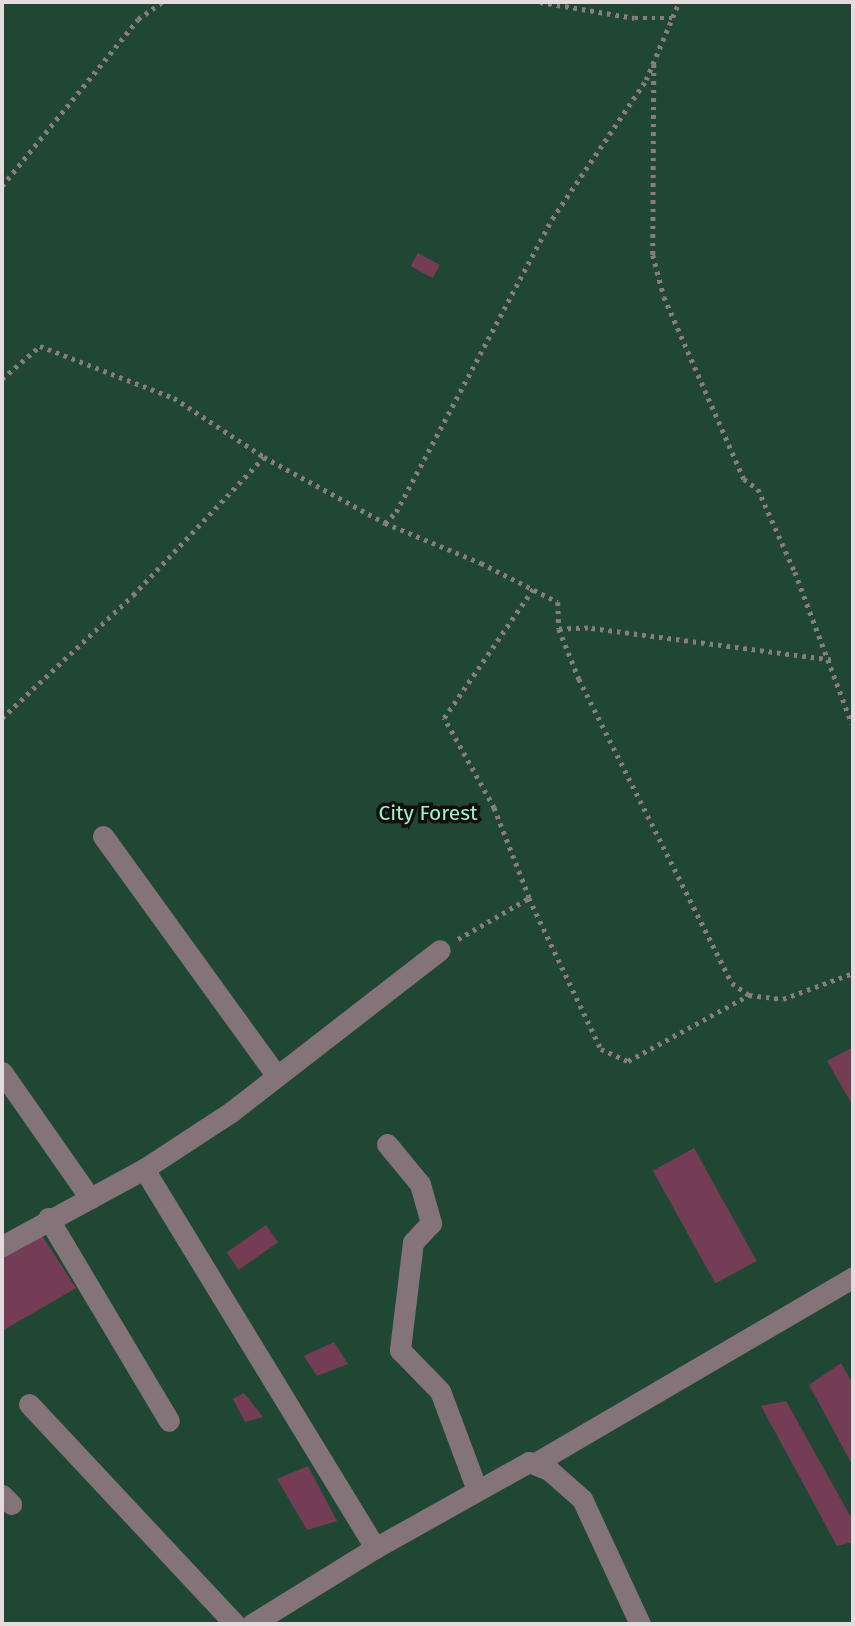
<!DOCTYPE html>
<style>
body{margin:0}
#map{position:relative;width:855px;height:1626px;overflow:hidden;background:#312329;font-family:"Fira Sans",sans-serif}
div>[style]{position:absolute}
[style*='--x']{left:calc(var(--x)*1px);top:calc(var(--y)*1px);width:calc(var(--w)*1px);rotate:calc(var(--a)*1deg)}
.green>*{inset:0;background:#204734;transform-origin:0 0}
.building>*{inset:0;background:#743d55;transform-origin:0 0}
.path>*{height:4.5px;margin-top:-2.25px;transform-origin:0;background:repeating-linear-gradient(90deg,#887c80 0 3.5px,transparent 0 8.5px)}
.minor>*{height:21px;margin:-10.5px;padding:0 10.5px;transform-origin:10.5px;border-radius:10.5px;background:#847379}
span{translate:-50% -50%;white-space:nowrap;text-align:center;line-height:1.15;-webkit-text-stroke:7px #150e11;paint-order:stroke}
.park-label{font-size:21px;color:#99f6c5}
.frame{position:absolute;inset:0;border:4px solid #e4dbde;pointer-events:none}
</style>
<div id="map">
<div class="green">
<div style="left:2px;top:2px;width:851px;height:1622px"></div>
</div>
<div class="building">
<div style="left:418px;top:253px;width:25px;height:15px;rotate:29deg"></div>
<div style="clip-path:polygon(853px 1047px,853px 1106px,827px 1061px)"></div>
<div style="left:694px;top:1148px;width:129px;height:47px;rotate:61deg"></div>
<div style="left:266px;top:1225px;width:21px;height:48px;rotate:55deg"></div>
<div style="clip-path:polygon(39px 1231px,76px 1288px,2px 1331px,2px 1252px)"></div>
<div style="clip-path:polygon(334px 1342px,348px 1364px,317px 1376px,304px 1356px)"></div>
<div style="clip-path:polygon(841px 1363px,853px 1384px,853px 1466px,809px 1385px)"></div>
<div style="clip-path:polygon(244px 1393px,263px 1417px,245px 1422px,233px 1399px)"></div>
<div style="clip-path:polygon(786px 1401px,853px 1521px,853px 1542px,837px 1546px,761px 1406px)"></div>
<div style="clip-path:polygon(308px 1466px,337px 1521px,307px 1530px,277px 1479px)"></div>
</div>
<div class="path">
<div style="--x:540;--y:2;--w:96;--a:9.6"></div>
<div style="--x:635;--y:18;--w:37;--a:0"></div>
<div style="--x:654;--y:64;--w:191;--a:90.3"></div>
<div style="--x:653;--y:255;--w:43;--a:75.3"></div>
<div style="--x:664;--y:297;--w:199;--a:66.3"></div>
<div style="--x:744;--y:479;--w:17;--a:36"></div>
<div style="--x:758;--y:489;--w:91;--a:66"></div>
<div style="--x:795;--y:572;--w:162;--a:69.4"></div>
<div style="--x:2;--y:186;--w:215;--a:-50.8"></div>
<div style="--x:138;--y:19;--w:29;--a:-35"></div>
<div style="--x:2;--y:379;--w:50;--a:-41"></div>
<div style="--x:40;--y:346;--w:144;--a:21.2"></div>
<div style="--x:174;--y:398;--w:108;--a:33.2"></div>
<div style="--x:264;--y:457;--w:138;--a:28.6"></div>
<div style="--x:385;--y:523;--w:16;--a:-45"></div>
<div style="--x:396;--y:512;--w:332;--a:-62"></div>
<div style="--x:552;--y:219;--w:168;--a:-55.9"></div>
<div style="--x:646;--y:80;--w:85;--a:-67.1"></div>
<div style="--x:385;--y:523;--w:104;--a:22.6"></div>
<div style="--x:481;--y:563;--w:86;--a:26.9"></div>
<div style="--x:558;--y:602;--w:27;--a:88"></div>
<div style="--x:831;--y:660;--w:245;--a:-172.5"></div>
<div style="--x:588;--y:628;--w:29;--a:178"></div>
<div style="--x:559;--y:629;--w:54;--a:68.2"></div>
<div style="--x:579;--y:679;--w:340;--a:63.3"></div>
<div style="--x:732;--y:983;--w:21;--a:35"></div>
<div style="--x:749;--y:995;--w:34;--a:7"></div>
<div style="--x:783;--y:999;--w:75;--a:-20.4"></div>
<div style="--x:2;--y:718;--w:180;--a:-43.2"></div>
<div style="--x:133;--y:595;--w:190;--a:-46.5"></div>
<div style="--x:529;--y:898;--w:167;--a:64.5"></div>
<div style="--x:601;--y:1049;--w:30;--a:24"></div>
<div style="--x:628;--y:1061;--w:138;--a:-28.6"></div>
<div style="--x:458;--y:939;--w:82;--a:-30"></div>
<div style="--x:529;--y:898;--w:97;--a:-111.3"></div>
<div style="--x:494;--y:808;--w:103;--a:-119.1"></div>
<div style="--x:444;--y:718;--w:157;--a:-55.4"></div>
</div>
<div class="minor">
<div style="--x:103;--y:836;--w:295;--a:54.1"></div>
<div style="--x:2;--y:1072;--w:154;--a:55.1"></div>
<div style="--x:387;--y:1144;--w:52;--a:50.5"></div>
<div style="--x:420;--y:1184;--w:41;--a:74.2"></div>
<div style="--x:431;--y:1223;--w:26;--a:133"></div>
<div style="--x:413;--y:1242;--w:109;--a:96.9"></div>
<div style="--x:400;--y:1350;--w:57;--a:45.7"></div>
<div style="--x:440;--y:1391;--w:106;--a:69.5"></div>
<div style="--x:144;--y:1169;--w:444;--a:58.6"></div>
<div style="--x:48;--y:1218;--w:236;--a:59.2"></div>
<div style="--x:2;--y:1246;--w:162;--a:-28.5"></div>
<div style="--x:144;--y:1169;--w:104;--a:-33.2"></div>
<div style="--x:231;--y:1112;--w:264;--a:-37.8"></div>
<div style="--x:29;--y:1404;--w:301;--a:46.9"></div>
<div style="--x:537;--y:1462;--w:366;--a:-30.3"></div>
<div style="--x:2;--y:1495;--w:13;--a:45"></div>
<div style="--x:252;--y:1624;--w:145;--a:-31.7"></div>
<div style="--x:375;--y:1548;--w:176;--a:-29.2"></div>
<div style="--x:529;--y:1462;--w:22;--a:22"></div>
<div style="--x:549;--y:1470;--w:44;--a:41.3"></div>
<div style="--x:582;--y:1499;--w:138;--a:65.1"></div>
</div>
<div class="park-label">
<span style="left:428px;top:813px">City Forest</span>
</div>
<div class="frame"></div>
</div>
